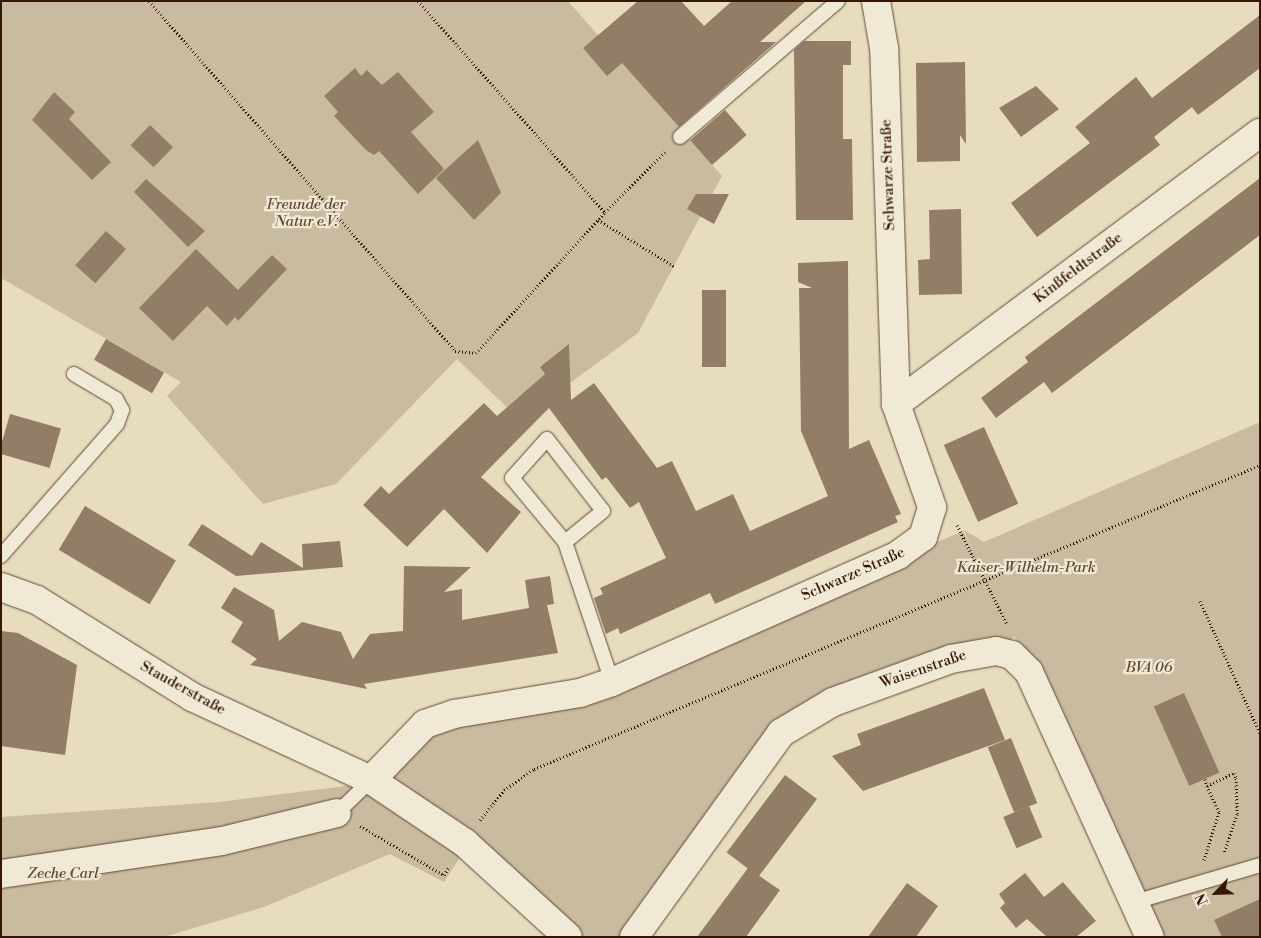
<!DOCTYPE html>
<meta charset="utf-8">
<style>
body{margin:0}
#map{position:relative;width:1261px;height:938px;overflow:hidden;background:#e7ddbe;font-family:"Libre Bodoni",serif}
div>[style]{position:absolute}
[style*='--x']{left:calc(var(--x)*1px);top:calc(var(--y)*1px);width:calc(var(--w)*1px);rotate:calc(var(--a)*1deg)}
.green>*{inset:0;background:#c9bb9f}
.building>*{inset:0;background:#927d66;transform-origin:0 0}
.path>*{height:3px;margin-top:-1.5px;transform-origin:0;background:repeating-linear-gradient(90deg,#361607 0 1px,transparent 0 3.5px)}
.roads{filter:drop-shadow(0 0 1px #624835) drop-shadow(0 0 1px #624835)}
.lane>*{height:14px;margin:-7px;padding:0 7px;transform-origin:7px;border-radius:7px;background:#efe9d5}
.street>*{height:28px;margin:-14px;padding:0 14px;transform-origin:14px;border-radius:14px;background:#efe9d5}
.secondary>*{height:28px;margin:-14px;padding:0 14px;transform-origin:14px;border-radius:14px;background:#efe9d5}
span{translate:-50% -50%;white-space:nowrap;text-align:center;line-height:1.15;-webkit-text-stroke:4.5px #efe9d5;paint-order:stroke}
.street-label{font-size:15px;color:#361607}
.park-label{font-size:15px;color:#624835;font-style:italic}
.frame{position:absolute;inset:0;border:2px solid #361607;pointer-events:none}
.north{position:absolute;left:1191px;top:868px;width:50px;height:50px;-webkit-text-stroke:4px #efe9d5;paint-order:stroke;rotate:246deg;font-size:14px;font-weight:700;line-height:20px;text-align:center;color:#361607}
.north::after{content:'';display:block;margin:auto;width:18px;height:22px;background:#361607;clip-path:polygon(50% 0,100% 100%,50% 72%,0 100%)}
</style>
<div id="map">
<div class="green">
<div style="clip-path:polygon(1px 1px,568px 1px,722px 176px,638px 333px,520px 420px,457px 359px,336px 484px,263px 504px,167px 396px,181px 382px,1px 278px)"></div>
<div style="clip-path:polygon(1260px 422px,1260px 937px,1152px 937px,1014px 636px,1011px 642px,790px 729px,632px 937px,570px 937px,374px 781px,417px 734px,580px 697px,963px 531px,970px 545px,964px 530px,984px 542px)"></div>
<div style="clip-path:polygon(370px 783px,467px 847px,444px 882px,390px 854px,264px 907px,164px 937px,1px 937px,1px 817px,219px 802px)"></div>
</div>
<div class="building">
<div style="clip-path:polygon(638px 1px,681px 1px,704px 26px,732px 1px,806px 1px,760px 42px,776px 42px,679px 127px,622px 63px,607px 76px,583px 48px)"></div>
<div style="clip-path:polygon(1260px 15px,1260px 68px,1198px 115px,1192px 107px,1154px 137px,1160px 145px,1037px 237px,1011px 203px,1090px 143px,1075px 127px,1136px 77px,1152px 98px)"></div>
<div style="clip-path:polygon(804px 41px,851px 41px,851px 65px,843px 65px,843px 139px,852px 139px,853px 220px,796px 220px,794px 50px)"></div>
<div style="clip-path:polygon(965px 62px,966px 144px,960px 135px,960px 161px,917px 162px,916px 63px)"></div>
<div style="clip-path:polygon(355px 68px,361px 76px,367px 70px,382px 85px,398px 72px,434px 112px,411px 132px,444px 169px,418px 194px,379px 151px,374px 155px,366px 150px,334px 116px,338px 112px,324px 96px)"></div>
<div style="clip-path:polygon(1036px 86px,1059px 109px,1021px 137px,999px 108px)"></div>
<div style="clip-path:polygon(54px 92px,75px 112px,69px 119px,111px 162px,92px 180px,32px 120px)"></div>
<div style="left:725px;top:110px;width:33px;height:46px;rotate:49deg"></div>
<div style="left:150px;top:125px;width:32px;height:28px;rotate:44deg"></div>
<div style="clip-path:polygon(478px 140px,501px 193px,474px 220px,436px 178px)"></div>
<div style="clip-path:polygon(1260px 178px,1260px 235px,1052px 393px,1044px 382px,996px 418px,981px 398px,1028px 362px,1025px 357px)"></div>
<div style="clip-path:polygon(146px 179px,205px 231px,188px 247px,134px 192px)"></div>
<div style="clip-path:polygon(696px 194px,729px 194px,714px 224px,687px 209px)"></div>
<div style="clip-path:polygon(961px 209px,962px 294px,919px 295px,918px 260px,930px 259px,929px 210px)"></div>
<div style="left:106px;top:231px;width:27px;height:46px;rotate:42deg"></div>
<div style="clip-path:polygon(196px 249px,238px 290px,272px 255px,287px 269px,238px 321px,235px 317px,227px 326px,207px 306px,173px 341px,139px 308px)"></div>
<div style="clip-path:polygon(848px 261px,849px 449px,869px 440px,901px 514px,895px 516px,898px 522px,715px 604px,710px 593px,620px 634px,618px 628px,606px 634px,594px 598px,603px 594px,600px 588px,666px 558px,639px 502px,630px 508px,606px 477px,602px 480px,549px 408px,481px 477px,521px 512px,487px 553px,444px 509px,407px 547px,363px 505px,381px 486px,389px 494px,484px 403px,497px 416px,545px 374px,540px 367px,569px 344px,571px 400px,594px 383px,657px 468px,672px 461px,696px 511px,733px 494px,750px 531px,828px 496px,801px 431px,799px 288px,812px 288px,798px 282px,798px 263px)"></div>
<div style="left:702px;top:290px;width:24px;height:77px"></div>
<div style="left:106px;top:339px;width:67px;height:24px;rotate:30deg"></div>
<div style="left:10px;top:414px;width:53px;height:41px;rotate:16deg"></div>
<div style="left:984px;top:427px;width:84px;height:44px;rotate:66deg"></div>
<div style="left:85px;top:506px;width:106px;height:51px;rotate:31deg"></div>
<div style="clip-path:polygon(202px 524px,252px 556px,261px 542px,303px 568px,302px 544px,340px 541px,343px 567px,236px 576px,188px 545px)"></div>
<div style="clip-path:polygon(404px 566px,471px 567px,444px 592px,462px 589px,462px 620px,529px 608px,525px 580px,550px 576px,554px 604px,547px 605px,558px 653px,364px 684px,367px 689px,250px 665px,257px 659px,231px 642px,243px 622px,221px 608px,234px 587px,274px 610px,279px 641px,302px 622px,321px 627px,341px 632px,353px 659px,370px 634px,403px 631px)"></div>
<div style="clip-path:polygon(1px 631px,18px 633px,77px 665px,65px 755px,1px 746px)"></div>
<div style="clip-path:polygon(984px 688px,1005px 740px,863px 791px,832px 756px,861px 745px,857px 734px)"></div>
<div style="left:1184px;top:693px;width:87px;height:33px;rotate:66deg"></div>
<div style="left:1011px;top:738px;width:70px;height:25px;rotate:68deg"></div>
<div style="left:785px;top:775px;width:40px;height:97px;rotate:37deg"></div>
<div style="left:1029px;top:806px;width:34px;height:28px;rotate:67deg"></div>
<div style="clip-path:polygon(748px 868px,780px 890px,746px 937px,697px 937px)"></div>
<div style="clip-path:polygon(1025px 873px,1044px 897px,1063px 882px,1096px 921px,1076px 937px,1047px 937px,1027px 919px,1016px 928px,1000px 908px,1005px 903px,999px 894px)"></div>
<div style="clip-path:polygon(907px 883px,938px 906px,916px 937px,868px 937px)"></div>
<div style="clip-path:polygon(1260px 899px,1260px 937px,1222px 937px,1214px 920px)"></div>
</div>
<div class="path">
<div style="--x:149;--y:1;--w:465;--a:48.8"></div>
<div style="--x:455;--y:351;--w:21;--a:5"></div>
<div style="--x:476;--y:353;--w:191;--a:-47.5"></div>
<div style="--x:418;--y:1;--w:282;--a:48.5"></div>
<div style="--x:605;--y:212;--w:85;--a:-45"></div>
<div style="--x:598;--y:220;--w:89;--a:31.2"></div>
<div style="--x:957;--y:525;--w:111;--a:63.2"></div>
<div style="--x:1200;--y:601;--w:145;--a:65.6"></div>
<div style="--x:1205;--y:779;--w:7;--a:74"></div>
<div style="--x:1207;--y:786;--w:30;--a:-26"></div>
<div style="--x:1234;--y:773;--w:5;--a:68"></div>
<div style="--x:1236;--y:778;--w:36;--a:88"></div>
<div style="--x:1237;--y:814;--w:41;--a:108.4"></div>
<div style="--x:480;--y:820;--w:38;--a:-51"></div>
<div style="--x:504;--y:790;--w:37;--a:-35"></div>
<div style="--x:534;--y:769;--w:787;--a:-22.72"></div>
<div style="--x:360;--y:826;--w:97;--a:30.3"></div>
<div style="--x:444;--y:875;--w:9;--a:-58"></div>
<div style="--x:1204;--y:860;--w:50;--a:-72.6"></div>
<div style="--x:1219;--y:812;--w:29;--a:-115"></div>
</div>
<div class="roads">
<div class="lane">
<div style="--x:680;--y:137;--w:208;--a:-40.7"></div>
<div style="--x:547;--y:439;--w:91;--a:52.1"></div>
<div style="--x:603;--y:511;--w:49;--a:140.8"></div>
<div style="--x:565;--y:542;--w:83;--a:-129.6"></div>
<div style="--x:512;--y:478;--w:52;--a:-48.1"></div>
<div style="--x:565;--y:542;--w:148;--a:71.4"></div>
<div style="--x:1;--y:556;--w:176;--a:-48.7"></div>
<div style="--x:117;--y:424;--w:15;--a:-70"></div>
<div style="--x:122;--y:410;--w:13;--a:-119"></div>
<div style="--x:116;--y:399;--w:49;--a:-149.2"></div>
<div style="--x:337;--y:813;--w:47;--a:-44.1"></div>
<div style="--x:1131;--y:903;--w:134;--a:-16.4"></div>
</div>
<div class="street">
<div style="--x:896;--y:404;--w:454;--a:-36.7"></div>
<div style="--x:371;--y:780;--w:78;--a:-46"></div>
<div style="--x:425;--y:724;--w:31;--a:-19"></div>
<div style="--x:454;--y:714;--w:128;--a:-9.5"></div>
<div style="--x:580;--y:693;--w:34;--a:-19"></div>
<div style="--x:612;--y:682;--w:313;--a:-23.9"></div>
<div style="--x:898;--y:555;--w:31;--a:-36"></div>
<div style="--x:923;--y:537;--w:31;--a:-73"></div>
<div style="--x:932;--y:507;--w:109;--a:-109.3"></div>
<div style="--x:896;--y:404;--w:356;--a:-91.9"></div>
<div style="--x:884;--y:48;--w:48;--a:-99.7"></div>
<div style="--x:1;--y:874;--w:223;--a:-8.5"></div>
<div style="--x:222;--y:841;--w:118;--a:-13.7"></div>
<div style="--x:634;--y:937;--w:251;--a:-54.2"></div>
<div style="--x:781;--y:733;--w:61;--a:-30.8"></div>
<div style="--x:833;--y:702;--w:126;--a:-20"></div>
<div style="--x:951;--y:659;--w:46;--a:-10.1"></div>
<div style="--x:996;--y:651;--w:16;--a:14"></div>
<div style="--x:1012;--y:655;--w:24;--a:45"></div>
<div style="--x:1029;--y:672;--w:291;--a:65.5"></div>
</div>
<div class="secondary">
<div style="--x:1;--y:587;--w:38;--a:20"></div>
<div style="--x:37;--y:600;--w:183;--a:32"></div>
<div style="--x:192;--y:697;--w:197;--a:24.9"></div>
<div style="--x:371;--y:780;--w:113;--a:33.8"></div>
<div style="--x:465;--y:843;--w:139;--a:42.4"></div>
</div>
</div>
<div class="street-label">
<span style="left:888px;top:175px;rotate:-92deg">Schwarze Straße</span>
<span style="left:1078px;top:268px;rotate:-37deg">Kinßfeldtstraße</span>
<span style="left:853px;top:574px;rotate:-24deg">Schwarze Straße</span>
<span style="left:923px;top:669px;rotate:-19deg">Waisenstraße</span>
<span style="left:183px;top:688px;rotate:29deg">Stauderstraße</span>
</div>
<div class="park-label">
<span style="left:306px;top:213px">Freunde der<br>Natur e.V.</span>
<span style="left:1026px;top:568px">Kaiser-Wilhelm-Park</span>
<span style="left:1149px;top:668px">BVA 06</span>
<span style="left:63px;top:874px">Zeche Carl</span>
</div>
<div class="frame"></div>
<div class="north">N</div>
</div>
